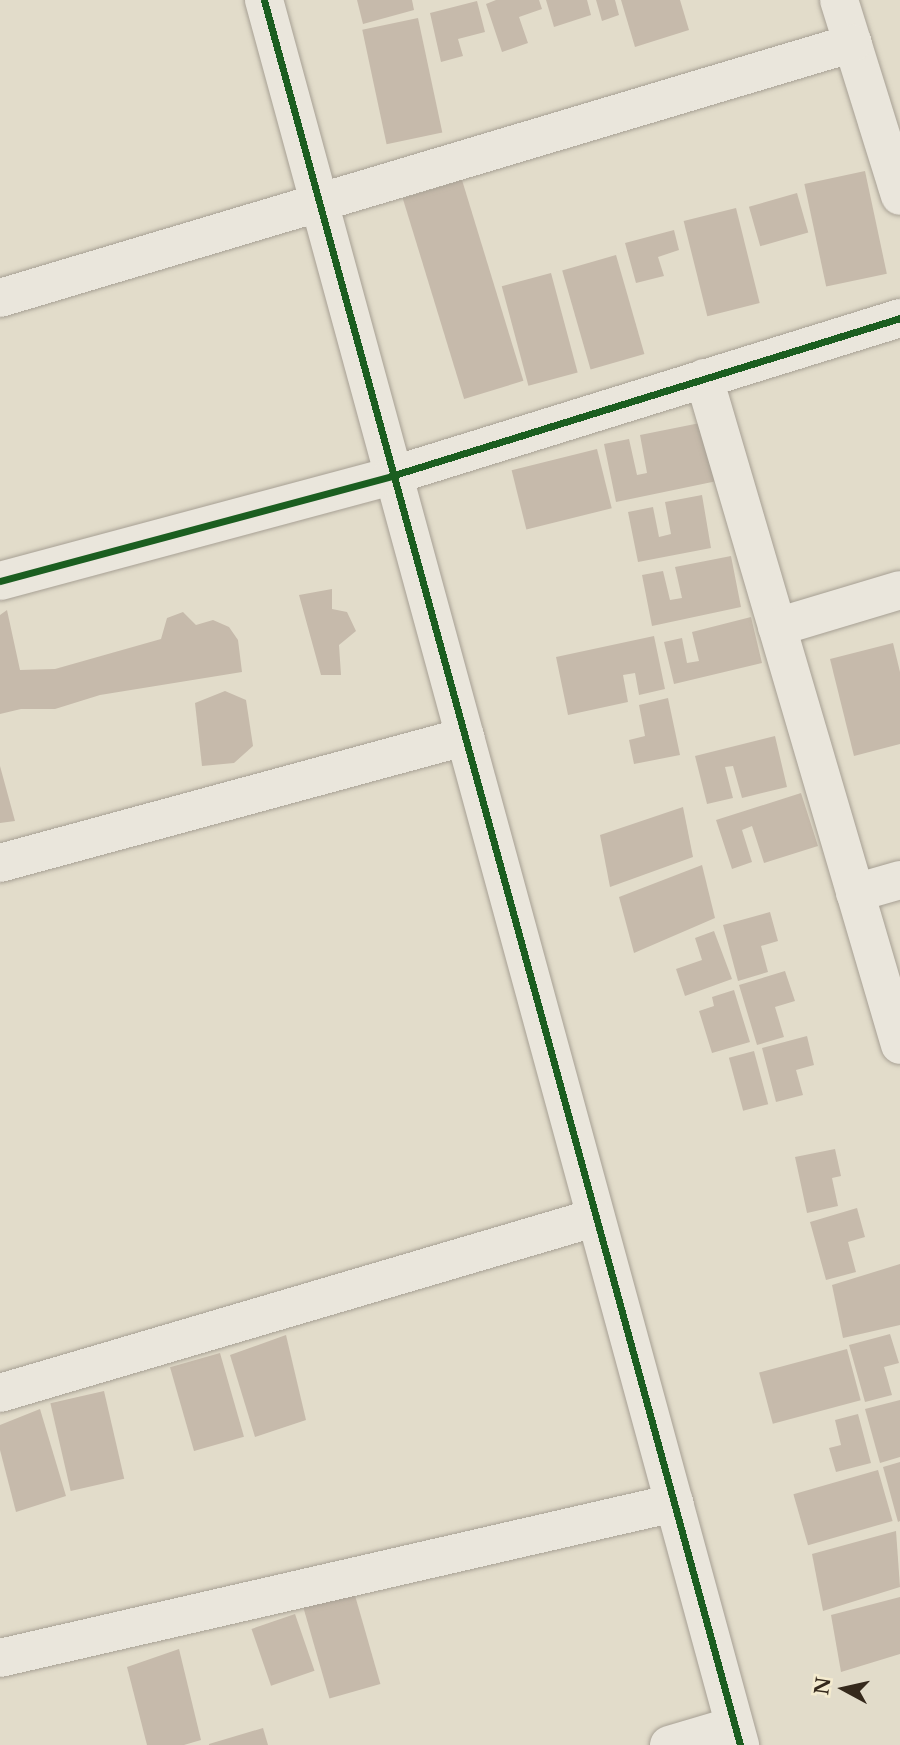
<!DOCTYPE html>
<style>
body{margin:0}
#map{position:relative;width:900px;height:1745px;overflow:hidden;background:#e2dcca;font-family:"Libre Baskerville",serif}
div>[style]{position:absolute}
[style*='--x']{left:calc(var(--x)*1px);top:calc(var(--y)*1px);width:calc(var(--w)*1px);rotate:calc(var(--a)*1deg)}
.building>*{inset:0;background:#c6baab;transform-origin:0 0}
.roads{filter:drop-shadow(0 0 2px #a7a094) drop-shadow(0 0 2px #a7a094)}
.minor>*{height:38px;margin:-19px;padding:0 19px;transform-origin:19px;border-radius:19px;background:#eae6dc}
.cycleway>*{height:7px;margin:-3.5px;padding:0 3.5px;transform-origin:3.5px;border-radius:3.5px;background:#1b5e20}
span{translate:-50% -50%;white-space:nowrap;text-align:center;line-height:1.15;-webkit-text-stroke:5px #f4ebcf;paint-order:stroke}
.north{position:absolute;left:809px;top:1654px;width:70px;height:70px;-webkit-text-stroke:5px #f4ebcf;paint-order:stroke;rotate:278deg;font-size:19px;font-weight:700;line-height:28px;text-align:center;color:#35291c}
.north::after{content:'';display:block;margin:auto;width:24px;height:32px;background:#35291c;clip-path:polygon(50% 0,100% 100%,50% 72%,0 100%)}
</style>
<div id="map">
<div class="building">
<div style="clip-path:polygon(357px 0,412px 0,414px 10px,363px 24px)"></div>
<div style="clip-path:polygon(496px 0,539px 0,542px 9px,519px 17px,528px 43px,502px 52px,486px 4px)"></div>
<div style="clip-path:polygon(546px 0,587px 0,591px 15px,554px 27px)"></div>
<div style="clip-path:polygon(596px 0,615px 0,619px 15px,602px 21px)"></div>
<div style="clip-path:polygon(621px 0,680px 0,689px 30px,635px 47px)"></div>
<div style="clip-path:polygon(477px 1px,485px 32px,458px 39px,463px 56px,441px 62px,430px 13px)"></div>
<div style="left:418px;top:18px;width:117px;height:57px;rotate:78deg"></div>
<div style="left:865px;top:171px;width:105px;height:62px;rotate:78deg"></div>
<div style="left:462px;top:180px;width:210px;height:62px;rotate:73deg"></div>
<div style="left:797px;top:193px;width:41px;height:50px;rotate:74deg"></div>
<div style="left:736px;top:208px;width:98px;height:54px;rotate:76deg"></div>
<div style="clip-path:polygon(674px 230px,679px 250px,658px 257px,664px 276px,636px 283px,625px 243px)"></div>
<div style="left:616px;top:255px;width:103px;height:56px;rotate:74deg"></div>
<div style="left:551px;top:273px;width:103px;height:51px;rotate:75deg"></div>
<div style="clip-path:polygon(705px 422px,717px 481px,616px 502px,604px 444px,629px 439px,637px 475px,647px 473px,640px 435px)"></div>
<div style="left:597px;top:449px;width:61px;height:88px;rotate:76deg"></div>
<div style="clip-path:polygon(702px 495px,711px 548px,638px 562px,628px 512px,653px 507px,659px 537px,671px 534px,665px 502px)"></div>
<div style="clip-path:polygon(731px 556px,741px 607px,652px 626px,642px 575px,663px 571px,670px 600px,682px 598px,675px 567px)"></div>
<div style="clip-path:polygon(332px 589px,332px 609px,347px 612px,356px 631px,339px 645px,341px 675px,321px 675px,299px 595px)"></div>
<div style="clip-path:polygon(7px 610px,20px 670px,55px 669px,161px 639px,167px 618px,183px 612px,196px 625px,213px 620px,229px 627px,238px 640px,242px 672px,100px 695px,55px 709px,21px 709px,0 714px,0 615px)"></div>
<div style="clip-path:polygon(751px 617px,762px 663px,674px 684px,664px 642px,682px 638px,687px 663px,699px 661px,692px 632px)"></div>
<div style="clip-path:polygon(654px 636px,665px 689px,639px 695px,635px 673px,623px 675px,628px 702px,568px 715px,556px 657px)"></div>
<div style="clip-path:polygon(893px 643px,900px 672px,900px 744px,854px 756px,830px 659px)"></div>
<div style="clip-path:polygon(225px 691px,246px 700px,253px 746px,234px 763px,202px 766px,195px 703px)"></div>
<div style="clip-path:polygon(668px 698px,680px 755px,634px 764px,629px 740px,645px 736px,639px 705px)"></div>
<div style="clip-path:polygon(775px 736px,787px 787px,742px 798px,733px 766px,725px 767px,733px 798px,707px 804px,695px 756px)"></div>
<div style="clip-path:polygon(0 766px,15px 821px,0 823px)"></div>
<div style="clip-path:polygon(801px 793px,818px 846px,764px 863px,752px 826px,742px 830px,752px 862px,732px 869px,716px 820px)"></div>
<div style="clip-path:polygon(683px 807px,693px 857px,610px 887px,600px 835px)"></div>
<div style="clip-path:polygon(702px 865px,715px 918px,634px 953px,619px 897px)"></div>
<div style="clip-path:polygon(770px 912px,778px 941px,761px 946px,768px 972px,738px 981px,723px 925px)"></div>
<div style="clip-path:polygon(714px 931px,732px 979px,685px 996px,676px 969px,702px 960px,695px 938px)"></div>
<div style="clip-path:polygon(785px 971px,795px 1001px,775px 1007px,784px 1037px,757px 1045px,739px 985px)"></div>
<div style="clip-path:polygon(734px 990px,750px 1042px,712px 1053px,699px 1011px,714px 1006px,712px 997px)"></div>
<div style="clip-path:polygon(807px 1036px,814px 1065px,796px 1070px,803px 1095px,776px 1102px,762px 1048px)"></div>
<div style="left:754px;top:1051px;width:55px;height:26px;rotate:75deg"></div>
<div style="clip-path:polygon(835px 1149px,841px 1176px,832px 1178px,838px 1206px,807px 1213px,795px 1157px)"></div>
<div style="clip-path:polygon(857px 1208px,865px 1237px,848px 1242px,856px 1272px,826px 1280px,810px 1222px)"></div>
<div style="clip-path:polygon(900px 1264px,900px 1325px,843px 1338px,832px 1285px)"></div>
<div style="clip-path:polygon(890px 1334px,899px 1363px,884px 1367px,892px 1395px,865px 1402px,849px 1345px)"></div>
<div style="clip-path:polygon(286px 1335px,306px 1420px,255px 1437px,230px 1355px)"></div>
<div style="left:847px;top:1349px;width:53px;height:91px;rotate:75deg"></div>
<div style="left:220px;top:1353px;width:87px;height:52px;rotate:74deg"></div>
<div style="left:104px;top:1391px;width:90px;height:55px;rotate:77deg"></div>
<div style="clip-path:polygon(900px 1400px,900px 1457px,880px 1463px,865px 1409px)"></div>
<div style="clip-path:polygon(40px 1409px,66px 1496px,16px 1512px,0 1450px,0 1425px)"></div>
<div style="clip-path:polygon(858px 1414px,871px 1463px,836px 1472px,829px 1448px,841px 1445px,835px 1420px)"></div>
<div style="clip-path:polygon(900px 1462px,900px 1521px,898px 1522px,883px 1467px)"></div>
<div style="left:878px;top:1470px;width:53px;height:88px;rotate:74deg"></div>
<div style="clip-path:polygon(896px 1531px,900px 1587px,823px 1611px,812px 1554px)"></div>
<div style="left:352px;top:1585px;width:103px;height:53px;rotate:74deg"></div>
<div style="clip-path:polygon(900px 1597px,900px 1654px,841px 1672px,831px 1615px)"></div>
<div style="left:295px;top:1614px;width:60px;height:46px;rotate:71deg"></div>
<div style="clip-path:polygon(179px 1649px,201px 1740px,184px 1745px,147px 1745px,127px 1667px)"></div>
<div style="clip-path:polygon(263px 1728px,268px 1745px,209px 1745px,209px 1744px)"></div>
</div>
<div class="roads">
<div class="minor">
<div style="--x:264;--y:0;--w:1809;--a:74.74"></div>
<div style="--x:839;--y:0;--w:205;--a:72.7"></div>
<div style="--x:0;--y:298;--w:890;--a:-16.64"></div>
<div style="--x:704;--y:378;--w:695;--a:73.62"></div>
<div style="--x:0;--y:581;--w:405;--a:-15"></div>
<div style="--x:391;--y:476;--w:533;--a:-17.24"></div>
<div style="--x:777;--y:627;--w:128;--a:-16.7"></div>
<div style="--x:0;--y:863;--w:482;--a:-15.2"></div>
<div style="--x:855;--y:893;--w:47;--a:-16.1"></div>
<div style="--x:0;--y:1393;--w:619;--a:-16.42"></div>
<div style="--x:0;--y:1658;--w:692;--a:-12.95"></div>
<div style="--x:669;--y:1745;--w:67;--a:-16.5"></div>
</div>
</div>
<div class="cycleway">
<div style="--x:264;--y:0;--w:1809;--a:74.74"></div>
<div style="--x:0;--y:581;--w:405;--a:-15"></div>
<div style="--x:391;--y:476;--w:533;--a:-17.24"></div>
</div>
<div class="north">N</div>
</div>
